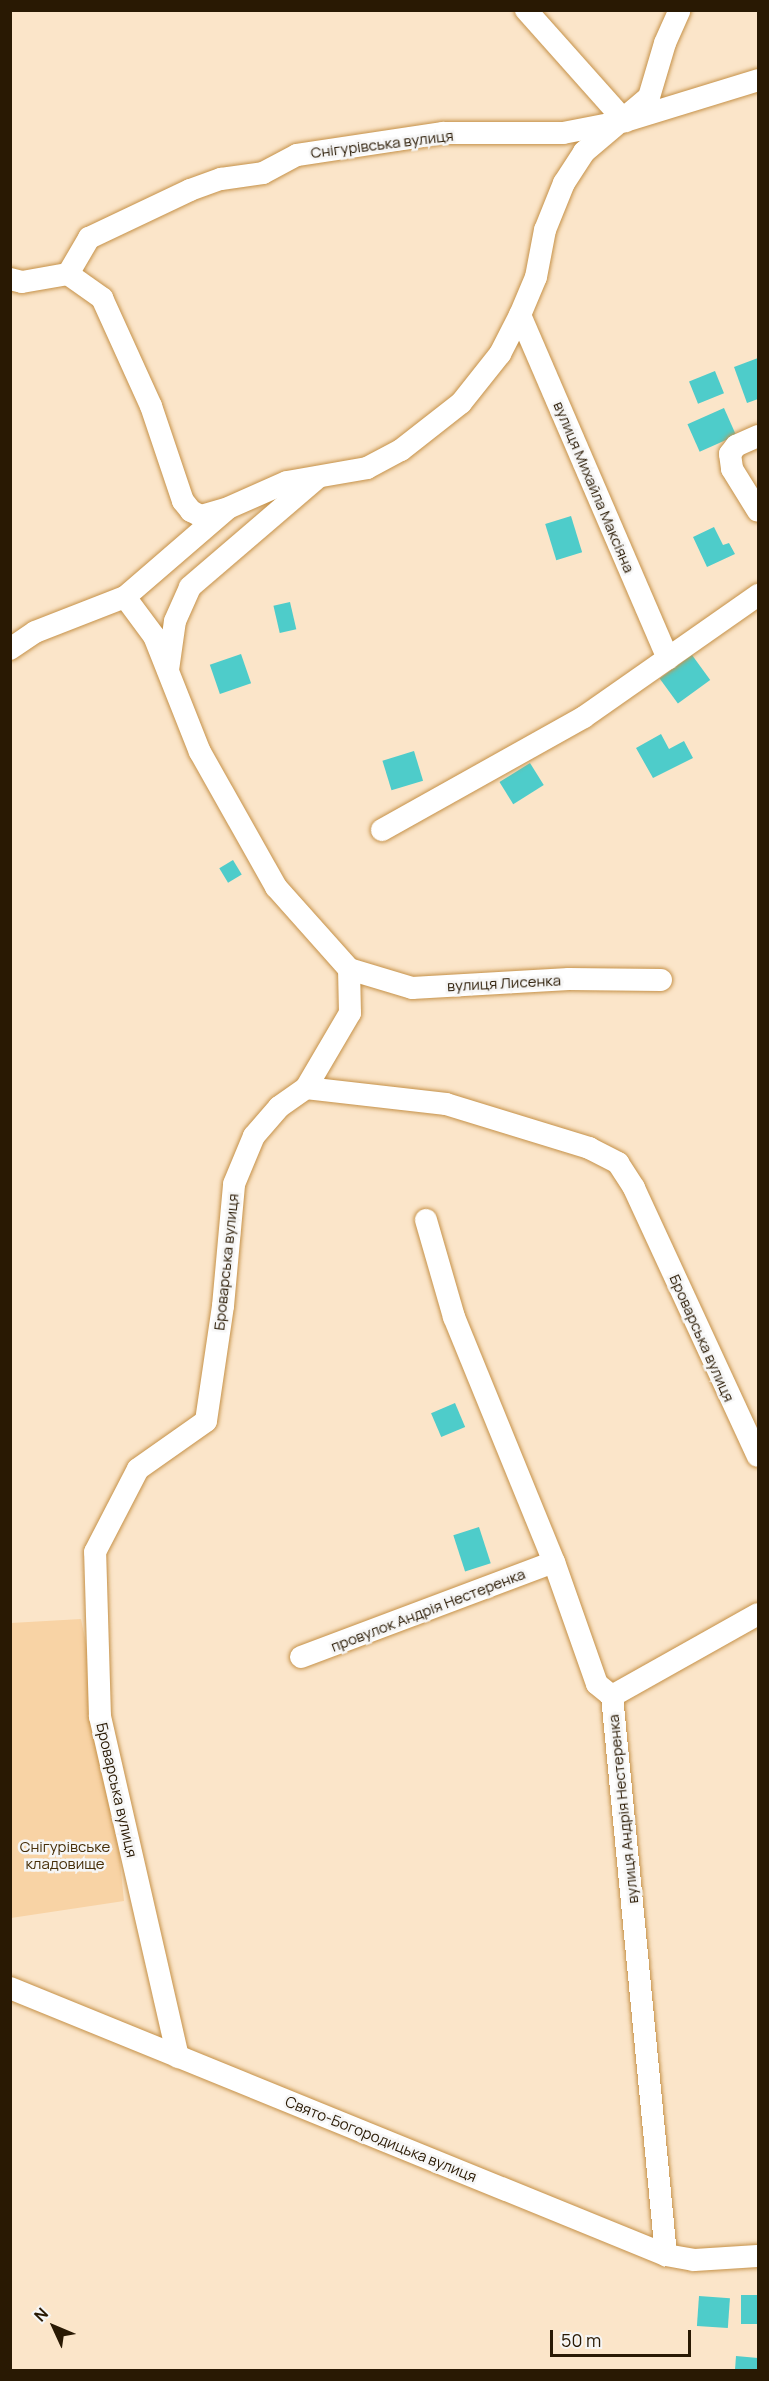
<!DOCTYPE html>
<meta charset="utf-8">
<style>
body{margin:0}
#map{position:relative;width:769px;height:2381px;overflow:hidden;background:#fbe5c9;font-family:Manrope,sans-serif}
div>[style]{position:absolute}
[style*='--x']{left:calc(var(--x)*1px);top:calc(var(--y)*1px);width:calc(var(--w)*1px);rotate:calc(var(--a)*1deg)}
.green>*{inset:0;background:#f8d3a5}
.building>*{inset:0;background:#4eccca;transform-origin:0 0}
.roads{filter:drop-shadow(0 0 2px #c59148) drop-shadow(0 0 2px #c59148)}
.minor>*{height:22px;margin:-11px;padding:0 11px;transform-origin:11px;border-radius:11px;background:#fff}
span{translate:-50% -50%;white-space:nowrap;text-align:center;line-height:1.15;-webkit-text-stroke:5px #f6f6f6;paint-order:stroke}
.street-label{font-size:15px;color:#291903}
.park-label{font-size:15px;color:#462e08}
.frame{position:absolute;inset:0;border:12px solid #291903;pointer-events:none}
.north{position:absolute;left:24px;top:2297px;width:60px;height:60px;-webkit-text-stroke:4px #f6f6f6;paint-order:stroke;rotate:314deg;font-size:16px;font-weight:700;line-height:24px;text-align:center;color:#291903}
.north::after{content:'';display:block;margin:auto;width:21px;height:27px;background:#291903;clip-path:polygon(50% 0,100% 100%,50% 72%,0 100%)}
.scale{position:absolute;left:550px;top:2330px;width:141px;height:27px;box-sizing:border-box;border:3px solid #291903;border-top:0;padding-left:8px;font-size:18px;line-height:21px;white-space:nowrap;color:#291903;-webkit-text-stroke:4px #f6f6f6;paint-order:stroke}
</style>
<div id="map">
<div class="green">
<div style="clip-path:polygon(81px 1619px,110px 1760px,124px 1901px,11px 1918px,11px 1623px)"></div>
</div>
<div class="building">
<div style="clip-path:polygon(758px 358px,758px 399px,747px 403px,734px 367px)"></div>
<div style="left:715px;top:371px;width:24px;height:28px;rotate:68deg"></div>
<div style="left:724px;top:408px;width:30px;height:40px;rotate:66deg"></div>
<div style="left:571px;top:516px;width:38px;height:27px;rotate:73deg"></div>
<div style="clip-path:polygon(714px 527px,723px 545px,729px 543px,735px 554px,707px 567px,693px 537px)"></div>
<div style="left:290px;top:602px;width:28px;height:17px;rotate:77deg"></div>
<div style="left:241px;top:654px;width:31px;height:33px;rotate:71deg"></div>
<div style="left:692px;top:655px;width:31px;height:40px;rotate:54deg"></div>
<div style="clip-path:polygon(661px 734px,669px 749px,684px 741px,693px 758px,653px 778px,636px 748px)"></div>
<div style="left:414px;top:751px;width:31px;height:33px;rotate:73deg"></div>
<div style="left:530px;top:763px;width:26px;height:36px;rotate:58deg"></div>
<div style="left:233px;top:860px;width:17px;height:16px;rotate:59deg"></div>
<div style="left:455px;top:1403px;width:26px;height:26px;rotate:67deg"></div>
<div style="left:479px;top:1527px;width:38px;height:27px;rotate:72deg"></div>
<div style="left:741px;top:2295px;width:17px;height:29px"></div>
<div style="left:699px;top:2296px;width:31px;height:30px;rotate:4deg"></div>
<div style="clip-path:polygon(736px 2356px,758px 2358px,758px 2370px,735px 2370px)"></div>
</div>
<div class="roads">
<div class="minor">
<div style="--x:526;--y:10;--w:149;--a:48.3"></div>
<div style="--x:68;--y:274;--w:42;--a:-59.7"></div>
<div style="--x:89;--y:238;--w:112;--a:-25.4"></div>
<div style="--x:190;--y:190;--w:33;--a:-20"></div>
<div style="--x:221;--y:179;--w:42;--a:-8.1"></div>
<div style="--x:263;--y:173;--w:38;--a:-28"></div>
<div style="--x:297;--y:155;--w:148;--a:-8.6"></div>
<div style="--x:443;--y:133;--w:120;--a:0"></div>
<div style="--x:563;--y:133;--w:63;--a:-11"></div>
<div style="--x:625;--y:121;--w:139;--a:-17.1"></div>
<div style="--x:10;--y:279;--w:12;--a:14"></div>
<div style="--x:22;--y:282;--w:47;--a:-9.9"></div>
<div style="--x:68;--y:274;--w:42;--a:35.2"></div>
<div style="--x:102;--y:298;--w:119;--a:65.6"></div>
<div style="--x:151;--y:406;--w:100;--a:71.4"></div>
<div style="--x:183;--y:501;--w:13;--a:51"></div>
<div style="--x:191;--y:511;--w:11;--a:27"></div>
<div style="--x:201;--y:516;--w:25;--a:-16"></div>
<div style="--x:520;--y:315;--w:374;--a:66.7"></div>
<div style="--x:758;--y:436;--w:24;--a:156"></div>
<div style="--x:736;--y:446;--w:10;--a:127"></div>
<div style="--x:730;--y:454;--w:15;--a:82"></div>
<div style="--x:732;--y:469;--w:49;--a:58.2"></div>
<div style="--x:125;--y:597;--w:49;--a:53.4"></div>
<div style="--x:154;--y:636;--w:125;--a:68.4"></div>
<div style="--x:200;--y:752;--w:155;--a:60.6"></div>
<div style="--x:276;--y:887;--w:110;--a:48.3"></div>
<div style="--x:349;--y:969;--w:44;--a:88.7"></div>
<div style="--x:350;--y:1013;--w:87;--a:120.4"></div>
<div style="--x:10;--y:649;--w:30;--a:-34"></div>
<div style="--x:35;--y:632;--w:97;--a:-21.3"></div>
<div style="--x:125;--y:597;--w:136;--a:-40.8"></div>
<div style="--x:228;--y:508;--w:64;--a:-23.8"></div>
<div style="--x:287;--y:482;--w:81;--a:-9.9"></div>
<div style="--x:367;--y:468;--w:38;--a:-28"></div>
<div style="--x:401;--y:450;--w:76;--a:-38.1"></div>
<div style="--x:461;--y:403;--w:63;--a:-51.5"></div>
<div style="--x:500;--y:354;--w:44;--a:-62.9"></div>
<div style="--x:520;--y:315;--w:41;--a:-67.2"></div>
<div style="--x:536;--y:277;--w:48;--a:-79.2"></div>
<div style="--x:545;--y:230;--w:51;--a:-68"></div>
<div style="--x:564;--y:183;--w:37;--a:-57"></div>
<div style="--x:584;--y:152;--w:85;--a:-40.2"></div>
<div style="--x:649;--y:97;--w:56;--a:-73.5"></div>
<div style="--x:665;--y:43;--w:36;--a:-66"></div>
<div style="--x:168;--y:670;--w:49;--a:-81.9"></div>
<div style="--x:175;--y:621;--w:37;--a:-66"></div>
<div style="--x:190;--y:587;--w:167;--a:-40.6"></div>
<div style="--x:382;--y:830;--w:231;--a:-29.2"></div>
<div style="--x:584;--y:717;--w:213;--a:-35"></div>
<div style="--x:349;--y:969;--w:66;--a:16.8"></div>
<div style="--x:412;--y:988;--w:157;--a:-3.3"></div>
<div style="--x:569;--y:979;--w:92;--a:0.6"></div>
<div style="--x:426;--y:1220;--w:101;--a:73.9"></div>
<div style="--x:454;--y:1317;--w:265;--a:67.8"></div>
<div style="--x:554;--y:1562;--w:129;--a:70.6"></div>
<div style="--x:597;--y:1684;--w:19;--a:39"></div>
<div style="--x:612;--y:1696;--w:562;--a:84.48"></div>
<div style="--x:301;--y:1657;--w:270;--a:-20.6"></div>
<div style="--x:612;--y:1696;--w:167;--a:-29.3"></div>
<div style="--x:10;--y:1988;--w:708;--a:22.15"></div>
<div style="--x:666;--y:2255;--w:28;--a:10"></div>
<div style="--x:694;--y:2260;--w:64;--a:-3.6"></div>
<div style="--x:178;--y:2057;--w:349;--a:-102.9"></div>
<div style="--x:100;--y:1717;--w:165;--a:-91.7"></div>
<div style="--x:95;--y:1552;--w:93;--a:-62.6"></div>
<div style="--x:138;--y:1469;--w:83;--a:-35.2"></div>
<div style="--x:206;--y:1421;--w:116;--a:-81.6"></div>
<div style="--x:223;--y:1306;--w:122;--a:-84.8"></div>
<div style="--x:234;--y:1184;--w:52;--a:-67.4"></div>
<div style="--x:254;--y:1136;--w:38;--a:-49"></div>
<div style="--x:279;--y:1107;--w:33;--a:-35"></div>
<div style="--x:306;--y:1088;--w:141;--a:6.5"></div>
<div style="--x:446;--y:1104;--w:150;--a:17.1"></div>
<div style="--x:589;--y:1148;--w:33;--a:27"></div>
<div style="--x:618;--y:1163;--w:30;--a:57"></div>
<div style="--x:634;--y:1188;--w:295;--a:65.2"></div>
</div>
</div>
<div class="street-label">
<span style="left:382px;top:144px;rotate:-7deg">Снігурівська вулиця</span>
<span style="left:594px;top:487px;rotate:67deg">вулиця Михайла Максіяна</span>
<span style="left:504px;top:983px;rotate:-3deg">вулиця Лисенка</span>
<span style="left:226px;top:1262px;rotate:-84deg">Броварська вулиця</span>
<span style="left:702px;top:1338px;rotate:66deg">Броварська вулиця</span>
<span style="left:428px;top:1610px;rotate:-21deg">провулок Андрія Нестеренка</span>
<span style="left:117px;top:1790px;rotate:77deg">Броварська вулиця</span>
<span style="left:623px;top:1809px;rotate:-96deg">вулиця Андрія Нестеренка</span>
<span style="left:381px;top:2139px;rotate:22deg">Свято-Богородицька вулиця</span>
</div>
<div class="park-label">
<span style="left:65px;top:1855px">Снігурівське<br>кладовище</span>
</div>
<div class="frame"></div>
<div class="north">N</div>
<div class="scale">50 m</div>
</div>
